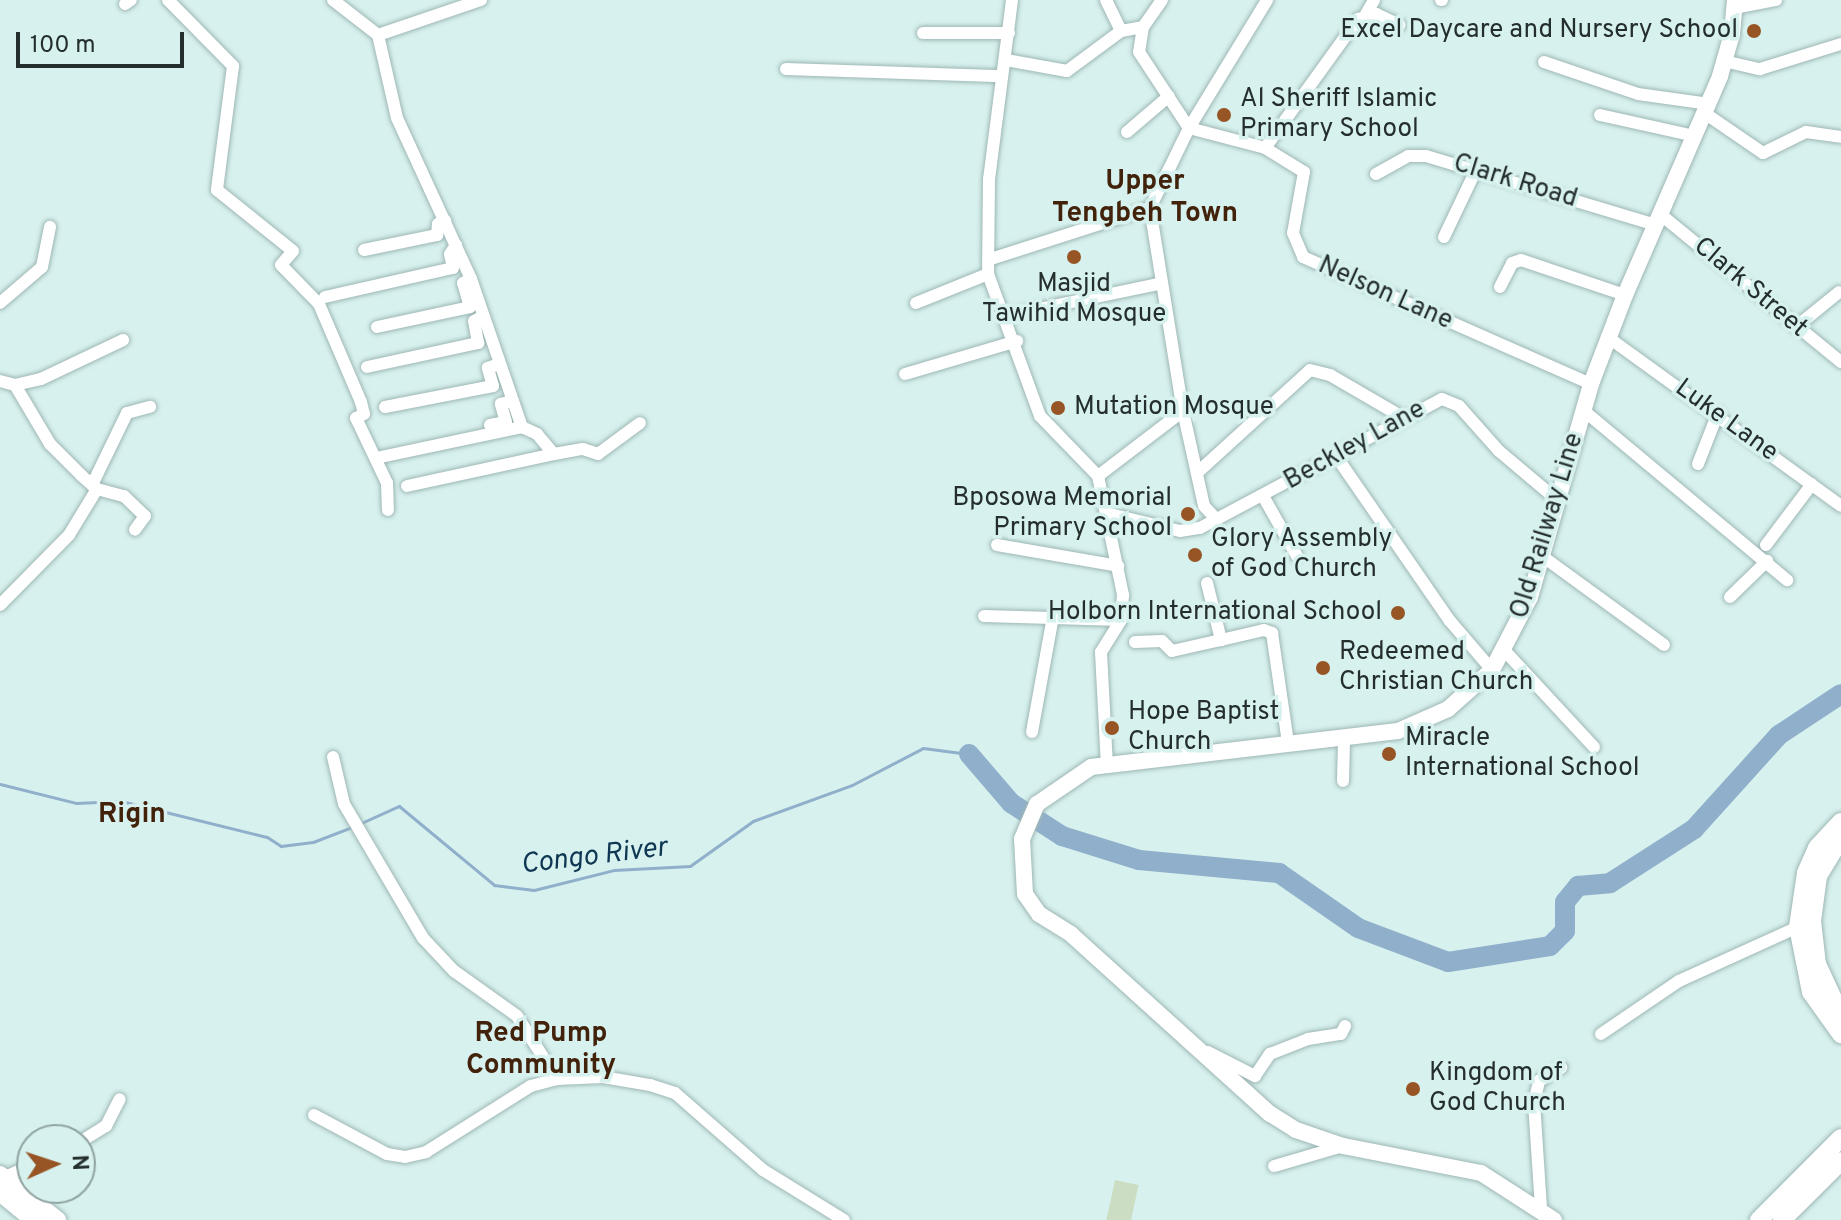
<!DOCTYPE html>
<style>
body{margin:0}
#map{position:relative;width:1841px;height:1220px;overflow:hidden;background:#d7f1ee;font-family:Overpass,sans-serif}
div>[style]{position:absolute}
[style*='--x']{left:calc(var(--x)*1px);top:calc(var(--y)*1px);width:calc(var(--w)*1px);rotate:calc(var(--a)*1deg)}
.green>*{inset:0;background:#cbddc2;transform-origin:0 0}
.stream>*{height:3px;margin:-1.5px;padding:0 1.5px;transform-origin:1.5px;border-radius:1.5px;background:#8fafcb}
.river>*{height:20px;margin:-10px;padding:0 10px;transform-origin:10px;border-radius:10px;background:#8fafcb}
.roads{filter:drop-shadow(0 0 2px #9eb7b5) drop-shadow(0 0 2px #9eb7b5)}
.minor>*{height:12px;margin:-6px;padding:0 6px;transform-origin:6px;border-radius:6px;background:#fff}
.tertiary>*{height:16px;margin:-8px;padding:0 8px;transform-origin:8px;border-radius:8px;background:#fff}
.secondary>*{height:18px;margin:-9px;padding:0 9px;transform-origin:9px;border-radius:9px;background:#fff}
.dots>*{width:22px;height:22px;translate:-50% -50%;box-sizing:border-box;border:4px solid #d7f1ee;border-radius:50%}
span{translate:-50% -50%;white-space:nowrap;text-align:center;line-height:1.15;-webkit-text-stroke:7px #d7f1ee;paint-order:stroke}
.poi-label{font-size:26px;color:#242e2d}
.right{translate:-100% -50%;text-align:right}
.left{translate:0 -50%;text-align:left}
.street-label{font-size:26px;color:#242e2d}
.neighbourhood-label{font-size:28px;color:#42220b;font-weight:700}
.water-label{font-size:28px;color:#0f3652;font-style:italic}
.north{position:absolute;left:16px;top:1124px;width:80px;height:80px;box-sizing:border-box;background:#d7f1ee;border:2px solid #8fa3a1;border-radius:50%;rotate:87deg;font-size:22px;font-weight:700;line-height:32px;text-align:center;color:#242e2d}
.north::after{content:'';display:block;margin:auto;width:28px;height:36px;background:#975424;clip-path:polygon(50% 0,100% 100%,50% 72%,0 100%)}
.scale{position:absolute;left:16px;top:32px;width:168px;height:36px;box-sizing:border-box;border:4px solid #242e2d;border-top:0;padding-left:10px;font-size:24px;line-height:28px;white-space:nowrap;color:#242e2d;-webkit-text-stroke:6px #d7f1ee;paint-order:stroke}
</style>
<div id="map">
<div class="green">
<div style="left:1115px;top:1180px;width:24px;height:41px;rotate:12deg"></div>
</div>
<div class="stream">
<div style="--x:0;--y:784;--w:78;--a:14"></div>
<div style="--x:76;--y:803;--w:45;--a:-2.5"></div>
<div style="--x:121;--y:801;--w:150;--a:13.9"></div>
<div style="--x:267;--y:837;--w:17;--a:33"></div>
<div style="--x:281;--y:846;--w:32;--a:-7"></div>
<div style="--x:313;--y:842;--w:42;--a:-21"></div>
<div style="--x:359;--y:824;--w:44;--a:-24.2"></div>
<div style="--x:399;--y:806;--w:124;--a:39.7"></div>
<div style="--x:494;--y:885;--w:40;--a:7.1"></div>
<div style="--x:534;--y:890;--w:82;--a:-14"></div>
<div style="--x:614;--y:870;--w:76;--a:-3"></div>
<div style="--x:690;--y:866;--w:77;--a:-35.5"></div>
<div style="--x:753;--y:821;--w:105;--a:-20"></div>
<div style="--x:852;--y:785;--w:80;--a:-27.5"></div>
<div style="--x:923;--y:748;--w:46;--a:7.4"></div>
</div>
<div class="river">
<div style="--x:969;--y:754;--w:65;--a:49.4"></div>
<div style="--x:1011;--y:803;--w:61;--a:32.9"></div>
<div style="--x:1062;--y:836;--w:81;--a:17.3"></div>
<div style="--x:1139;--y:860;--w:141;--a:5.3"></div>
<div style="--x:1279;--y:873;--w:96;--a:34.8"></div>
<div style="--x:1358;--y:928;--w:96;--a:20.7"></div>
<div style="--x:1448;--y:962;--w:103;--a:-8.9"></div>
<div style="--x:1550;--y:946;--w:21;--a:-45"></div>
<div style="--x:1565;--y:931;--w:29;--a:-90"></div>
<div style="--x:1565;--y:902;--w:21;--a:-51"></div>
<div style="--x:1578;--y:886;--w:32;--a:-5"></div>
<div style="--x:1610;--y:883;--w:100;--a:-32.7"></div>
<div style="--x:1694;--y:829;--w:127;--a:-47.9"></div>
<div style="--x:1779;--y:735;--w:74;--a:-33.5"></div>
</div>
<div class="roads">
<div class="minor">
<div style="--x:168;--y:0;--w:93;--a:45.4"></div>
<div style="--x:233;--y:66;--w:125;--a:97.4"></div>
<div style="--x:217;--y:190;--w:97;--a:38.8"></div>
<div style="--x:293;--y:251;--w:18;--a:131"></div>
<div style="--x:281;--y:265;--w:54;--a:45.7"></div>
<div style="--x:319;--y:304;--w:107;--a:66.8"></div>
<div style="--x:361;--y:402;--w:12;--a:76"></div>
<div style="--x:364;--y:414;--w:9;--a:153"></div>
<div style="--x:356;--y:418;--w:72;--a:64.5"></div>
<div style="--x:387;--y:483;--w:27;--a:88"></div>
<div style="--x:333;--y:0;--w:57;--a:37.9"></div>
<div style="--x:378;--y:35;--w:85;--a:77.1"></div>
<div style="--x:397;--y:118;--w:177;--a:65.3"></div>
<div style="--x:471;--y:279;--w:157;--a:71"></div>
<div style="--x:522;--y:427;--w:17;--a:25"></div>
<div style="--x:537;--y:434;--w:26;--a:50"></div>
<div style="--x:554;--y:454;--w:29;--a:-10"></div>
<div style="--x:583;--y:449;--w:16;--a:18"></div>
<div style="--x:598;--y:454;--w:52;--a:-36.4"></div>
<div style="--x:1012;--y:0;--w:180;--a:97.3"></div>
<div style="--x:989;--y:179;--w:95;--a:90.6"></div>
<div style="--x:988;--y:274;--w:151;--a:69.9"></div>
<div style="--x:1040;--y:416;--w:83;--a:46"></div>
<div style="--x:1098;--y:476;--w:122;--a:78.1"></div>
<div style="--x:1123;--y:595;--w:25;--a:95"></div>
<div style="--x:1121;--y:620;--w:38;--a:122"></div>
<div style="--x:1101;--y:652;--w:113;--a:87"></div>
<div style="--x:1106;--y:0;--w:34;--a:64"></div>
<div style="--x:1162;--y:0;--w:33;--a:125"></div>
<div style="--x:1143;--y:27;--w:25;--a:99"></div>
<div style="--x:1139;--y:52;--w:91;--a:56.7"></div>
<div style="--x:1441;--y:0;--w:1;--a:0"></div>
<div style="--x:125;--y:4;--w:7;--a:-34"></div>
<div style="--x:1734;--y:8;--w:43;--a:-10.8"></div>
<div style="--x:1366;--y:14;--w:16;--a:-60"></div>
<div style="--x:923;--y:33;--w:86;--a:0"></div>
<div style="--x:378;--y:35;--w:109;--a:-18.8"></div>
<div style="--x:1006;--y:60;--w:62;--a:10.2"></div>
<div style="--x:1067;--y:71;--w:67;--a:-36.5"></div>
<div style="--x:1121;--y:31;--w:22;--a:-10"></div>
<div style="--x:1724;--y:61;--w:37;--a:13"></div>
<div style="--x:1760;--y:69;--w:85;--a:-17.2"></div>
<div style="--x:1544;--y:62;--w:99;--a:18.8"></div>
<div style="--x:1638;--y:94;--w:72;--a:8"></div>
<div style="--x:786;--y:69;--w:216;--a:1.9"></div>
<div style="--x:1706;--y:114;--w:69;--a:34.4"></div>
<div style="--x:1763;--y:153;--w:48;--a:-26"></div>
<div style="--x:1806;--y:132;--w:35;--a:8"></div>
<div style="--x:1600;--y:115;--w:97;--a:12.5"></div>
<div style="--x:1189;--y:128;--w:79;--a:14.7"></div>
<div style="--x:1265;--y:148;--w:46;--a:31.6"></div>
<div style="--x:1304;--y:172;--w:62;--a:100.2"></div>
<div style="--x:1293;--y:233;--w:26;--a:67"></div>
<div style="--x:1303;--y:257;--w:315;--a:23.8"></div>
<div style="--x:1127;--y:132;--w:55;--a:-40.6"></div>
<div style="--x:1265;--y:148;--w:159;--a:-54.2"></div>
<div style="--x:1358;--y:19;--w:19;--a:-16"></div>
<div style="--x:1376;--y:14;--w:26;--a:25"></div>
<div style="--x:1376;--y:174;--w:37;--a:-29"></div>
<div style="--x:1408;--y:156;--w:18;--a:0"></div>
<div style="--x:1426;--y:156;--w:240;--a:16.7"></div>
<div style="--x:1150;--y:208;--w:206;--a:80.8"></div>
<div style="--x:1183;--y:411;--w:97;--a:77.5"></div>
<div style="--x:1204;--y:506;--w:19;--a:47"></div>
<div style="--x:1660;--y:214;--w:234;--a:39.3"></div>
<div style="--x:1444;--y:237;--w:74;--a:-64.5"></div>
<div style="--x:364;--y:250;--w:75;--a:-11.6"></div>
<div style="--x:437;--y:235;--w:11;--a:-85"></div>
<div style="--x:438;--y:224;--w:8;--a:-23"></div>
<div style="--x:991;--y:259;--w:167;--a:-17.8"></div>
<div style="--x:1150;--y:208;--w:89;--a:-64"></div>
<div style="--x:1189;--y:128;--w:150;--a:-58.6"></div>
<div style="--x:1500;--y:287;--w:27;--a:-63"></div>
<div style="--x:1512;--y:263;--w:9;--a:-18"></div>
<div style="--x:1521;--y:260;--w:110;--a:18.6"></div>
<div style="--x:325;--y:297;--w:131;--a:-12.8"></div>
<div style="--x:453;--y:268;--w:14;--a:-102"></div>
<div style="--x:450;--y:254;--w:11;--a:-56"></div>
<div style="--x:0;--y:303;--w:55;--a:-40.6"></div>
<div style="--x:42;--y:267;--w:41;--a:-78.7"></div>
<div style="--x:916;--y:303;--w:78;--a:-21.9"></div>
<div style="--x:1005;--y:316;--w:156;--a:-11.8"></div>
<div style="--x:377;--y:327;--w:95;--a:-12.1"></div>
<div style="--x:470;--y:307;--w:25;--a:-106"></div>
<div style="--x:463;--y:283;--w:9;--a:-27"></div>
<div style="--x:1796;--y:327;--w:55;--a:-39.1"></div>
<div style="--x:1609;--y:338;--w:286;--a:35.9"></div>
<div style="--x:367;--y:367;--w:114;--a:-12.2"></div>
<div style="--x:478;--y:343;--w:22;--a:-100"></div>
<div style="--x:474;--y:321;--w:9;--a:-27"></div>
<div style="--x:905;--y:374;--w:117;--a:-16.4"></div>
<div style="--x:0;--y:381;--w:16;--a:15"></div>
<div style="--x:15;--y:385;--w:69;--a:59.3"></div>
<div style="--x:50;--y:444;--w:45;--a:45"></div>
<div style="--x:82;--y:476;--w:20;--a:41"></div>
<div style="--x:97;--y:489;--w:28;--a:15"></div>
<div style="--x:124;--y:496;--w:29;--a:44"></div>
<div style="--x:145;--y:516;--w:17;--a:126"></div>
<div style="--x:15;--y:385;--w:27;--a:-13"></div>
<div style="--x:41;--y:379;--w:91;--a:-25.4"></div>
<div style="--x:385;--y:407;--w:110;--a:-11"></div>
<div style="--x:493;--y:386;--w:19;--a:-106"></div>
<div style="--x:488;--y:368;--w:12;--a:-20"></div>
<div style="--x:1583;--y:410;--w:266;--a:39.8"></div>
<div style="--x:490;--y:425;--w:16;--a:-11"></div>
<div style="--x:506;--y:422;--w:19;--a:-106"></div>
<div style="--x:501;--y:404;--w:11;--a:-15"></div>
<div style="--x:1336;--y:456;--w:201;--a:55.4"></div>
<div style="--x:1450;--y:621;--w:65;--a:49.4"></div>
<div style="--x:376;--y:458;--w:149;--a:-12"></div>
<div style="--x:1698;--y:464;--w:55;--a:-68.6"></div>
<div style="--x:1198;--y:472;--w:151;--a:-42.3"></div>
<div style="--x:1310;--y:370;--w:21;--a:14"></div>
<div style="--x:1330;--y:375;--w:86;--a:30.2"></div>
<div style="--x:1098;--y:476;--w:107;--a:-37.4"></div>
<div style="--x:92;--y:485;--w:80;--a:-64.1"></div>
<div style="--x:127;--y:413;--w:24;--a:-15"></div>
<div style="--x:407;--y:486;--w:150;--a:-12.3"></div>
<div style="--x:1263;--y:496;--w:69;--a:60.5"></div>
<div style="--x:1106;--y:513;--w:76;--a:13.7"></div>
<div style="--x:1180;--y:531;--w:20;--a:-9"></div>
<div style="--x:1200;--y:528;--w:274;--a:-28.1"></div>
<div style="--x:1442;--y:399;--w:18;--a:22"></div>
<div style="--x:1459;--y:406;--w:60;--a:48.4"></div>
<div style="--x:1499;--y:451;--w:75;--a:40.1"></div>
<div style="--x:997;--y:545;--w:123;--a:9.8"></div>
<div style="--x:1766;--y:545;--w:76;--a:-53"></div>
<div style="--x:1542;--y:556;--w:151;--a:36.1"></div>
<div style="--x:1207;--y:583;--w:59;--a:76.2"></div>
<div style="--x:1221;--y:640;--w:44;--a:-13.1"></div>
<div style="--x:1264;--y:630;--w:9;--a:21"></div>
<div style="--x:1272;--y:633;--w:111;--a:81.7"></div>
<div style="--x:1730;--y:597;--w:52;--a:-44.2"></div>
<div style="--x:0;--y:605;--w:98;--a:-45.4"></div>
<div style="--x:69;--y:535;--w:54;--a:-58.7"></div>
<div style="--x:984;--y:616;--w:137;--a:1.7"></div>
<div style="--x:1135;--y:642;--w:27;--a:-2"></div>
<div style="--x:1162;--y:641;--w:14;--a:45"></div>
<div style="--x:1172;--y:651;--w:50;--a:-12.7"></div>
<div style="--x:1505;--y:651;--w:131;--a:47.2"></div>
<div style="--x:1032;--y:732;--w:117;--a:-79.7"></div>
<div style="--x:333;--y:757;--w:48;--a:76.8"></div>
<div style="--x:344;--y:804;--w:156;--a:59.5"></div>
<div style="--x:423;--y:938;--w:45;--a:46.8"></div>
<div style="--x:454;--y:971;--w:77;--a:35.5"></div>
<div style="--x:517;--y:1016;--w:75;--a:57.6"></div>
<div style="--x:1343;--y:781;--w:41;--a:-88.6"></div>
<div style="--x:1601;--y:1034;--w:94;--a:-34.2"></div>
<div style="--x:1679;--y:981;--w:131;--a:-24.4"></div>
<div style="--x:1208;--y:1052;--w:53;--a:27.1"></div>
<div style="--x:1255;--y:1076;--w:27;--a:-56"></div>
<div style="--x:1270;--y:1054;--w:41;--a:-21.5"></div>
<div style="--x:1308;--y:1039;--w:33;--a:-9"></div>
<div style="--x:1341;--y:1034;--w:9;--a:-63"></div>
<div style="--x:314;--y:1115;--w:83;--a:28.1"></div>
<div style="--x:387;--y:1154;--w:18;--a:9"></div>
<div style="--x:405;--y:1157;--w:22;--a:-13"></div>
<div style="--x:426;--y:1152;--w:124;--a:-32.2"></div>
<div style="--x:531;--y:1086;--w:27;--a:-15"></div>
<div style="--x:557;--y:1079;--w:46;--a:-2.5"></div>
<div style="--x:603;--y:1077;--w:48;--a:9.7"></div>
<div style="--x:650;--y:1085;--w:26;--a:18"></div>
<div style="--x:675;--y:1093;--w:117;--a:41.2"></div>
<div style="--x:763;--y:1170;--w:95;--a:31.7"></div>
<div style="--x:80;--y:1142;--w:31;--a:-32"></div>
<div style="--x:106;--y:1126;--w:30;--a:-63"></div>
<div style="--x:1274;--y:1166;--w:72;--a:-16.2"></div>
<div style="--x:3;--y:1178;--w:32;--a:-24"></div>
<div style="--x:1541;--y:1208;--w:105;--a:-93.8"></div>
<div style="--x:1534;--y:1103;--w:23;--a:-77"></div>
<div style="--x:1539;--y:1081;--w:26;--a:-31"></div>
</div>
<div class="tertiary">
<div style="--x:1554;--y:1220;--w:87;--a:-147.2"></div>
<div style="--x:1481;--y:1173;--w:141;--a:-168.9"></div>
<div style="--x:1343;--y:1146;--w:50;--a:-161.2"></div>
<div style="--x:1296;--y:1130;--w:31;--a:-148"></div>
<div style="--x:1270;--y:1114;--w:268;--a:-137.9"></div>
<div style="--x:1071;--y:934;--w:38;--a:-148"></div>
<div style="--x:1039;--y:914;--w:24;--a:-125"></div>
<div style="--x:1025;--y:894;--w:55;--a:-93.1"></div>
<div style="--x:1022;--y:839;--w:38;--a:-67"></div>
<div style="--x:1037;--y:804;--w:65;--a:-34.4"></div>
<div style="--x:1091;--y:767;--w:309;--a:-6.7"></div>
<div style="--x:1398;--y:731;--w:55;--a:-23.7"></div>
<div style="--x:1448;--y:709;--w:59;--a:-41.6"></div>
<div style="--x:1492;--y:670;--w:82;--a:-62.5"></div>
<div style="--x:1530;--y:597;--w:222;--a:-74"></div>
<div style="--x:1591;--y:384;--w:95;--a:-69.1"></div>
<div style="--x:1625;--y:295;--w:239;--a:-66.5"></div>
<div style="--x:1720;--y:76;--w:44;--a:-74.1"></div>
<div style="--x:1732;--y:34;--w:34;--a:-85"></div>
</div>
<div class="secondary">
<div style="--x:1841;--y:822;--w:35;--a:133"></div>
<div style="--x:1817;--y:848;--w:27;--a:114"></div>
<div style="--x:1806;--y:873;--w:55;--a:98.4"></div>
<div style="--x:1798;--y:927;--w:66;--a:78.7"></div>
<div style="--x:1811;--y:992;--w:52;--a:54.5"></div>
<div style="--x:1841;--y:838;--w:44;--a:121.2"></div>
<div style="--x:1818;--y:876;--w:45;--a:97.6"></div>
<div style="--x:1812;--y:921;--w:43;--a:83.4"></div>
<div style="--x:1817;--y:964;--w:57;--a:65.2"></div>
<div style="--x:0;--y:1175;--w:73;--a:38.3"></div>
<div style="--x:0;--y:1192;--w:44;--a:39.5"></div>
<div style="--x:1759;--y:1220;--w:116;--a:-45"></div>
<div style="--x:1782;--y:1220;--w:83;--a:-45"></div>
</div>
</div>
<div class="dots">
<div style="left:1754px;top:31px;background:#975424"></div>
<div style="left:1224px;top:115px;background:#975424"></div>
<div style="left:1074px;top:257px;background:#975424"></div>
<div style="left:1058px;top:408px;background:#975424"></div>
<div style="left:1188px;top:514px;background:#975424"></div>
<div style="left:1195px;top:555px;background:#975424"></div>
<div style="left:1398px;top:613px;background:#975424"></div>
<div style="left:1323px;top:668px;background:#975424"></div>
<div style="left:1112px;top:728px;background:#975424"></div>
<div style="left:1389px;top:754px;background:#975424"></div>
<div style="left:1413px;top:1089px;background:#975424"></div>
</div>
<div class="poi-label">
<span class="right" style="left:1738px;top:31px">Excel Daycare and Nursery School</span>
<span class="left" style="left:1240px;top:115px">Al Sheriff Islamic<br>Primary School</span>
<span style="left:1074px;top:300px">Masjid<br>Tawihid Mosque</span>
<span class="left" style="left:1074px;top:408px">Mutation Mosque</span>
<span class="right" style="left:1172px;top:514px">Bposowa Memorial<br>Primary School</span>
<span class="left" style="left:1211px;top:555px">Glory Assembly<br>of God Church</span>
<span class="right" style="left:1382px;top:613px">Holborn International School</span>
<span class="left" style="left:1339px;top:668px">Redeemed<br>Christian Church</span>
<span class="left" style="left:1128px;top:728px">Hope Baptist<br>Church</span>
<span class="left" style="left:1405px;top:754px">Miracle<br>International School</span>
<span class="left" style="left:1429px;top:1089px">Kingdom of<br>God Church</span>
</div>
<div class="street-label">
<span style="left:1515px;top:182px;rotate:17deg">Clark Road</span>
<span style="left:1750px;top:288px;rotate:40deg">Clark Street</span>
<span style="left:1385px;top:294px;rotate:24deg">Nelson Lane</span>
<span style="left:1726px;top:421px;rotate:36deg">Luke Lane</span>
<span style="left:1355px;top:446px;rotate:-29deg">Beckley Lane</span>
<span style="left:1548px;top:526px;rotate:-73deg">Old Railway Line</span>
</div>
<div class="neighbourhood-label">
<span style="left:1145px;top:198px">Upper<br>Tengbeh Town</span>
<span style="left:132px;top:815px">Rigin</span>
<span style="left:541px;top:1050px">Red Pump<br>Community</span>
</div>
<div class="water-label">
<span style="left:594px;top:857px;rotate:-7deg">Congo River</span>
</div>
<div class="north">N</div>
<div class="scale">100 m</div>
</div>
